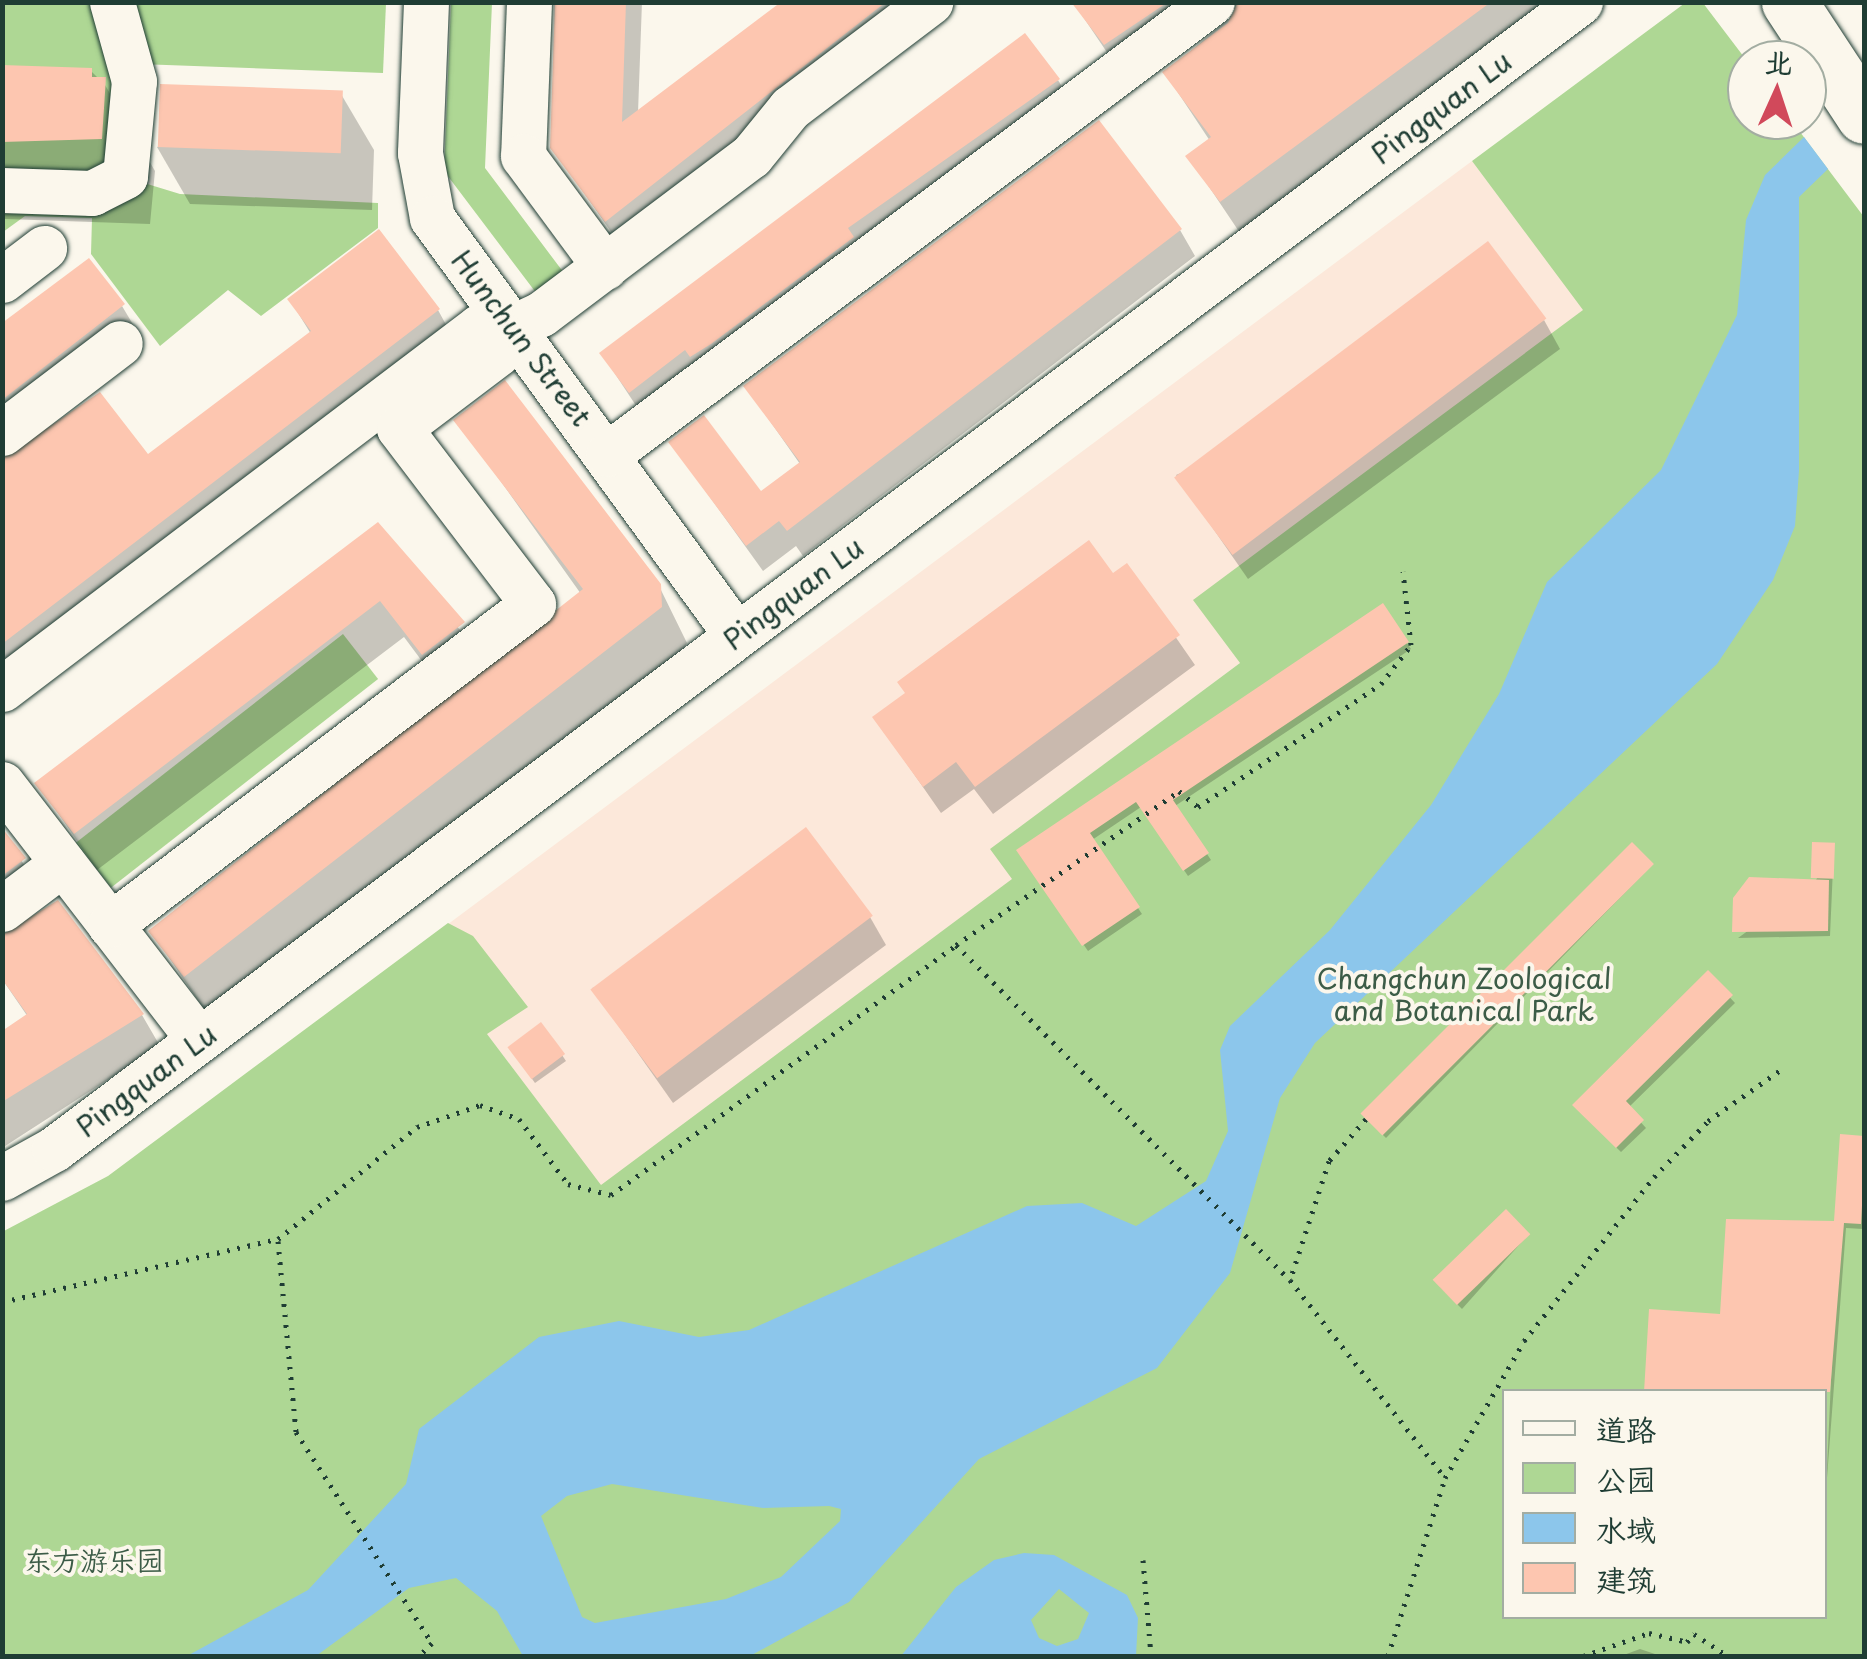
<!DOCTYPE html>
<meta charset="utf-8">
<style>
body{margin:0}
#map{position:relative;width:1867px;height:1659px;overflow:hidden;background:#fbf7ec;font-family:"Playpen Sans","LXGW WenKai TC",sans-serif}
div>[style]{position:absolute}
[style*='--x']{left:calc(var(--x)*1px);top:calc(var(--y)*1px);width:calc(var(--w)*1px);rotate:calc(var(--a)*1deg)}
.built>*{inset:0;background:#fce8da}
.green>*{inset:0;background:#aed794;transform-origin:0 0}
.water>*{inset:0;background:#8cc6eb}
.shadow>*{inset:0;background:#0003}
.building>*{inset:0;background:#fdc6b0;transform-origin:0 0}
.path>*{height:5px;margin-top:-2.5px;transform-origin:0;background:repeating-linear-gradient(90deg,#1f3d34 0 2.5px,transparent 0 10.5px)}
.roads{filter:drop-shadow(0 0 2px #1f3d34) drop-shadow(0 0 2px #1f3d34)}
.minor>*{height:45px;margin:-22.5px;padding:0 22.5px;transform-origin:22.5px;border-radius:22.5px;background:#fbf7ec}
.major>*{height:55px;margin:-27.5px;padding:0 27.5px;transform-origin:27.5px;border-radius:27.5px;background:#fbf7ec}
span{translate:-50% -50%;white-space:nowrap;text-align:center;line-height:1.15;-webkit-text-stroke:8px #fbf7ec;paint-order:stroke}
.street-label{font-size:28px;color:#1f3d34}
.park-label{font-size:28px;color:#3c5c47}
.frame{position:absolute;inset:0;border:5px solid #1f3d34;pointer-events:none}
.legend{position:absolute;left:1502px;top:1389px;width:325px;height:230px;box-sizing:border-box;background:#fbf7ec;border:2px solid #a3ada2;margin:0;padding:12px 18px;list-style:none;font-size:30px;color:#1f3d34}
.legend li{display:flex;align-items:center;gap:20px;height:50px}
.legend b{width:50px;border:2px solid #a3ada2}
.north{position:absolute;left:1727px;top:40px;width:100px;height:100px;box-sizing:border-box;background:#fbf7ec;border:2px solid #a3ada2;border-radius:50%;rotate:3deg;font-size:28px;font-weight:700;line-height:40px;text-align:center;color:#1f3d34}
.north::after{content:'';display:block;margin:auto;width:35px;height:45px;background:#d1495b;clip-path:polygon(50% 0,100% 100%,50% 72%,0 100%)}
</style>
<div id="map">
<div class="built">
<div style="clip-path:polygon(1472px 161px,1584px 310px,1194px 600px,1240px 663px,991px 849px,1013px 879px,601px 1186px,420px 945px)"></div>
</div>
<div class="green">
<div style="clip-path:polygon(3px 3px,105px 3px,119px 172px,3px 183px)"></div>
<div style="clip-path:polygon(119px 3px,386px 3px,383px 73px,139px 64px)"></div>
<div style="clip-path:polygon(451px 3px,492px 3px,485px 168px,567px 277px,540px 298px,444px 171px)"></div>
<div style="clip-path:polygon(evenodd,1685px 3px,1703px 3px,1747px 61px,1747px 120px,1791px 120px,1864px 217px,1864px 1656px,3px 1656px,2px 1232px,108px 1176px,448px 923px,473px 936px,528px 1007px,487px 1034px,601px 1185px,1012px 879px,990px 849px,1240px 663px,1193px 600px,1583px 310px,1472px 161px,1685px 3px,1504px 1392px,1824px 1392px,1824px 1616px,1504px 1616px,1504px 1392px)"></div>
<div style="clip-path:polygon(131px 179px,180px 194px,378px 203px,378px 228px,261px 316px,228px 290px,160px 346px,91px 254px,92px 218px,25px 216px,3px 232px,3px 197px)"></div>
<div style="left:343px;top:634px;width:57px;height:339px;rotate:52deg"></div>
</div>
<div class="water">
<div style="clip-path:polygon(evenodd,1804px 137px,1828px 169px,1799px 197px,1799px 471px,1795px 526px,1773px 580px,1717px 664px,1315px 1043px,1280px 1098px,1230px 1273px,1157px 1368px,979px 1459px,849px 1602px,750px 1656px,523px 1656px,497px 1611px,456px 1578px,409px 1588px,316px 1656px,187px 1656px,308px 1590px,406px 1484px,419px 1429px,539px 1337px,619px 1321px,699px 1337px,749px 1330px,1027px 1206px,1082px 1203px,1136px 1226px,1206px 1181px,1228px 1131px,1220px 1050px,1230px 1026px,1330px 930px,1431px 805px,1499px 694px,1547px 582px,1661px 470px,1737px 315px,1746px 220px,1765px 175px,1804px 137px,612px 1484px,763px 1508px,829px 1506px,841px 1509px,840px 1521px,781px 1577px,726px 1599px,595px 1623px,582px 1617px,541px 1516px,567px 1496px,612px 1484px)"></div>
<div style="clip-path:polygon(evenodd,1024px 1553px,1054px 1555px,1127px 1595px,1138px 1618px,1136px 1656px,901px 1656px,956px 1587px,994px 1560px,1024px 1553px,1059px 1589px,1089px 1613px,1078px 1639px,1057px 1646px,1039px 1638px,1031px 1620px,1059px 1589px)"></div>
</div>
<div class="shadow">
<div style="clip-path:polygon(554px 2px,642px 2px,638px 113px,788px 2px,944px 2px,623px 249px,552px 147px)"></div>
<div style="clip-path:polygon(1073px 2px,1562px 2px,1244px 239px,1189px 157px,1210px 141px,1165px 73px,1232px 16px,1127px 82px)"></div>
<div style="clip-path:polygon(2px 68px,91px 71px,105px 85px,155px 171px,150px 224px,5px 219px)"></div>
<div style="clip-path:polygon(1058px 80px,1082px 121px,654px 433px,602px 354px)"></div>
<div style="clip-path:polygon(341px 94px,374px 150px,372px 210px,190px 204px,157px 147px)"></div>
<div style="clip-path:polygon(1180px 230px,1195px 256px,803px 556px,796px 546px,763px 571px,671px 443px,760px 494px,800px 464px,746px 387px)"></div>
<div style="clip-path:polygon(290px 300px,438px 310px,456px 343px,2px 689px,2px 458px,148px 458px,311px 334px)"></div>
<div style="clip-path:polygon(122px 306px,141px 338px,2px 447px,2px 327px)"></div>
<div style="clip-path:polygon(1544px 320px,1560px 349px,1248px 579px,1176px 475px)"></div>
<div style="clip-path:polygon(457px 420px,659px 586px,687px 643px,674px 664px,209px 1017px,151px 931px,581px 594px)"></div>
<div style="clip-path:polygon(378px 525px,485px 662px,445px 692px,404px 637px,97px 870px,38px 784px)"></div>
<div style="clip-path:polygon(1127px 567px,1195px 665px,993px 814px,974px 789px,941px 813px,875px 718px)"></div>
<div style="clip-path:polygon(1382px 606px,1411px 649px,1175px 806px,1211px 860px,1188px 876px,1141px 807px,1092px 840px,1142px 914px,1088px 951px,1019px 851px)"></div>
<div style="clip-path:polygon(2px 832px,42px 891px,2px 924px)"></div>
<div style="clip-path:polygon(1834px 845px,1830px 936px,1738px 938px,1815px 882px)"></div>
<div style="clip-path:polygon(1652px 865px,1386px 1138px,1366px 1118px)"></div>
<div style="clip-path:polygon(870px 917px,886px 945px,673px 1103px,592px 988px)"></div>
<div style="clip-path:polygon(1708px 974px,1735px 1003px,1628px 1108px,1646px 1128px,1621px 1152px,1579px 1111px)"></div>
<div style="clip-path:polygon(2px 979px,142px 1015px,160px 1046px,2px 1148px,2px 1034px,28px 1017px)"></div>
<div style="clip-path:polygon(514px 1054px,562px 1055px,566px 1061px,535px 1083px)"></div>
<div style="clip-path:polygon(1842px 1137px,1864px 1139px,1864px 1206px,1863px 1229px,1846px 1228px,1826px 1491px)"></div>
<div style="clip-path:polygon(1528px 1235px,1462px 1309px,1440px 1287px)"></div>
<div style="clip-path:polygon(1640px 1649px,1661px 1656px,1621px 1656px)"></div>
</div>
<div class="building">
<div style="clip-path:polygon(555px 2px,626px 2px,622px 122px,781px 2px,886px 2px,605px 222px,550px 148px)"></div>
<div style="clip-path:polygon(1071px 2px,1168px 2px,1104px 45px)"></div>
<div style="clip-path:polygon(1238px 2px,1491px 2px,1220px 202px,1185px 156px,1211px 137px,1162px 72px,1228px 23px)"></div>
<div style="clip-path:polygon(1025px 33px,1060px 79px,848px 228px,854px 237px,711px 344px,690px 357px,685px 350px,629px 393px,599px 353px)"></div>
<div style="clip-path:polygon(2px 65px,92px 68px,92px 77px,106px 77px,102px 139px,2px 142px)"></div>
<div style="left:160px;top:84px;width:183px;height:63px;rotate:2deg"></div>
<div style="clip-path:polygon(1099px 120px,1182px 229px,787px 531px,779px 521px,746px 546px,668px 442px,704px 415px,761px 491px,800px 462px,743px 386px)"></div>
<div style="clip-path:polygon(379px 229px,440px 309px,2px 644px,2px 459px,100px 392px,148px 454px,311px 331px,287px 299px)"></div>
<div style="left:1488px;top:241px;width:97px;height:393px;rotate:53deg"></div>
<div style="clip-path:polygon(89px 258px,125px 304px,2px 400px,2px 323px)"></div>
<div style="clip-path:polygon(505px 380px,661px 584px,662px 607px,184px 977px,148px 931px,583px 589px,453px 420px)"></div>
<div style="clip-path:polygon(378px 522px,465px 622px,422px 655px,380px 601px,74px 834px,34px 783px)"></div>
<div style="clip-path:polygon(1089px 540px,1113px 573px,1127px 563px,1180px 635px,975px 787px,956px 762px,923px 787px,872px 717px,905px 693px,897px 682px)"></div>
<div style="clip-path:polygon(1383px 603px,1409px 642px,1173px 800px,1209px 853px,1183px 871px,1136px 802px,1090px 833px,1140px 907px,1082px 946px,1016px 850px)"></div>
<div style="left:806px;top:827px;width:111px;height:270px;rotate:53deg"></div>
<div style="clip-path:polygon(2px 828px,26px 858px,2px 876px)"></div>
<div style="left:1632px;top:842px;width:31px;height:384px;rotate:45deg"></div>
<div style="left:1812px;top:842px;width:23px;height:36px;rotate:2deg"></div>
<div style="clip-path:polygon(1749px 877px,1829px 880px,1828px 931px,1732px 932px,1733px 898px)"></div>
<div style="clip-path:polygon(58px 900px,144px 1014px,2px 1102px,2px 1031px,27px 1014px,2px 979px,2px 935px)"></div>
<div style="clip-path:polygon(1708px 970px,1733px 995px,1626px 1101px,1644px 1120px,1616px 1148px,1572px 1105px)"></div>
<div style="left:541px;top:1022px;width:40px;height:42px;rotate:53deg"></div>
<div style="clip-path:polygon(1840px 1134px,1864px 1136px,1864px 1169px,1861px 1224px,1844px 1223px,1830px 1392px,1644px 1392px,1649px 1309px,1720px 1314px,1726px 1219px,1834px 1221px)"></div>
<div style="left:1506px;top:1209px;width:35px;height:102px;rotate:46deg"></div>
</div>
<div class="path">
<div style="--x:956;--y:945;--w:271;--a:-34.6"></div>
<div style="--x:1179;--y:791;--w:25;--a:40"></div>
<div style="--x:1198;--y:807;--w:220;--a:-33.9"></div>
<div style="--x:1381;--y:684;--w:49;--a:-52.4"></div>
<div style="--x:1411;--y:645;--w:74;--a:-96.2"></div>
<div style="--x:1366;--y:1119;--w:56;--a:131.4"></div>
<div style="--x:1329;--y:1161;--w:125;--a:108.1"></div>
<div style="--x:1290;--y:1280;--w:251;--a:51.9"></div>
<div style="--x:278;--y:1241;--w:192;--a:84.6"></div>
<div style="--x:296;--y:1432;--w:251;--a:57.2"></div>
<div style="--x:432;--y:1643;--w:18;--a:135"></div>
<div style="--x:2;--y:1302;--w:283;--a:-12.9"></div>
<div style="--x:278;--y:1239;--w:179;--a:-38.9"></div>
<div style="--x:417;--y:1127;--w:67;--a:-19.2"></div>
<div style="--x:480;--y:1105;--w:41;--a:19.7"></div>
<div style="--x:519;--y:1119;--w:81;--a:53"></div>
<div style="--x:568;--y:1184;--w:44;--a:14.3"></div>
<div style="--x:611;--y:1195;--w:426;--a:-35.9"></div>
<div style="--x:956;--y:945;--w:473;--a:45.1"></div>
<div style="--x:1143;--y:1560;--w:96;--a:85.2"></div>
<div style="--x:1388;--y:1656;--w:187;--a:-72.2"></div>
<div style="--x:1445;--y:1478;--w:158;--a:-60"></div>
<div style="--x:1524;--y:1341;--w:209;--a:-51.6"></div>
<div style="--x:1654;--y:1177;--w:78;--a:-46"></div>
<div style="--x:1708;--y:1121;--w:90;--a:-35.1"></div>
<div style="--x:1583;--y:1656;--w:70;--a:-19.2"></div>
<div style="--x:1649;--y:1633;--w:39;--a:13"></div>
<div style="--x:1687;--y:1642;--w:11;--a:-49"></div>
<div style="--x:1694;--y:1634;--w:40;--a:32.9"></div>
</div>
<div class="roads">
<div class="minor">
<div style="--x:426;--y:2;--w:151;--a:92.3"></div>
<div style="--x:420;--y:153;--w:66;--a:79.5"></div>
<div style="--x:432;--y:218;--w:517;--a:53.88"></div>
<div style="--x:529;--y:2;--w:154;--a:92.2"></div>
<div style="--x:523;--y:156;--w:138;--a:53.5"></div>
<div style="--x:2;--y:190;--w:90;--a:1.9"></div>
<div style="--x:92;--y:193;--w:37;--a:-27"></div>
<div style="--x:125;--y:176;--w:95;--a:-84.6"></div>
<div style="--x:134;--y:81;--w:82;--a:-105.6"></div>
<div style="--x:2;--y:280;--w:53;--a:-37.3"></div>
<div style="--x:2;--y:433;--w:148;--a:-37.3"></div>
<div style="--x:608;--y:454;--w:754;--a:-36.81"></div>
<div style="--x:2;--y:689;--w:599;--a:-37.2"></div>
<div style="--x:479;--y:327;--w:34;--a:0"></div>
<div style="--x:513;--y:327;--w:31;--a:-25"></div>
<div style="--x:541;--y:314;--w:263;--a:-37"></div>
<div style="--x:751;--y:156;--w:62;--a:-50.9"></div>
<div style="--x:790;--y:108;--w:176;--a:-37.1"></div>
<div style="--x:2;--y:784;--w:323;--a:52.4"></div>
<div style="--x:2;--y:909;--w:76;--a:-37"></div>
<div style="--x:110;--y:925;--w:531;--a:-37.19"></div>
<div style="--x:533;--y:604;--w:221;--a:-127.3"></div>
<div style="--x:399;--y:428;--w:124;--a:-37.1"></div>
<div style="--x:498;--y:353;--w:30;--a:-60"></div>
<div style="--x:2;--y:1178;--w:60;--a:-29.1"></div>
<div style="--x:54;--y:1149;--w:1909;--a:-36.93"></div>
</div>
<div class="major">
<div style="--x:1789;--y:2;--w:136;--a:56.7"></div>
</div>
</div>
<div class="street-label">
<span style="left:1441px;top:107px;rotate:-37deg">Pingquan Lu</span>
<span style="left:522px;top:338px;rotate:53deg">Hunchun Street</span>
<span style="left:793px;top:593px;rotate:-37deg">Pingquan Lu</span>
<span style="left:146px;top:1080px;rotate:-37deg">Pingquan Lu</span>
</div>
<div class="park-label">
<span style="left:1464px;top:994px">Changchun Zoological<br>and Botanical Park</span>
<span style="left:94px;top:1560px">东方游乐园</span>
</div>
<div class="frame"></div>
<ul class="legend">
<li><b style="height:12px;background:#fbf7ec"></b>道路</li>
<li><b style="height:28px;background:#aed794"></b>公园</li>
<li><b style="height:28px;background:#8cc6eb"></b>水域</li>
<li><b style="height:28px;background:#fdc6b0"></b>建筑</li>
</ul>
<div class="north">北</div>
</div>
